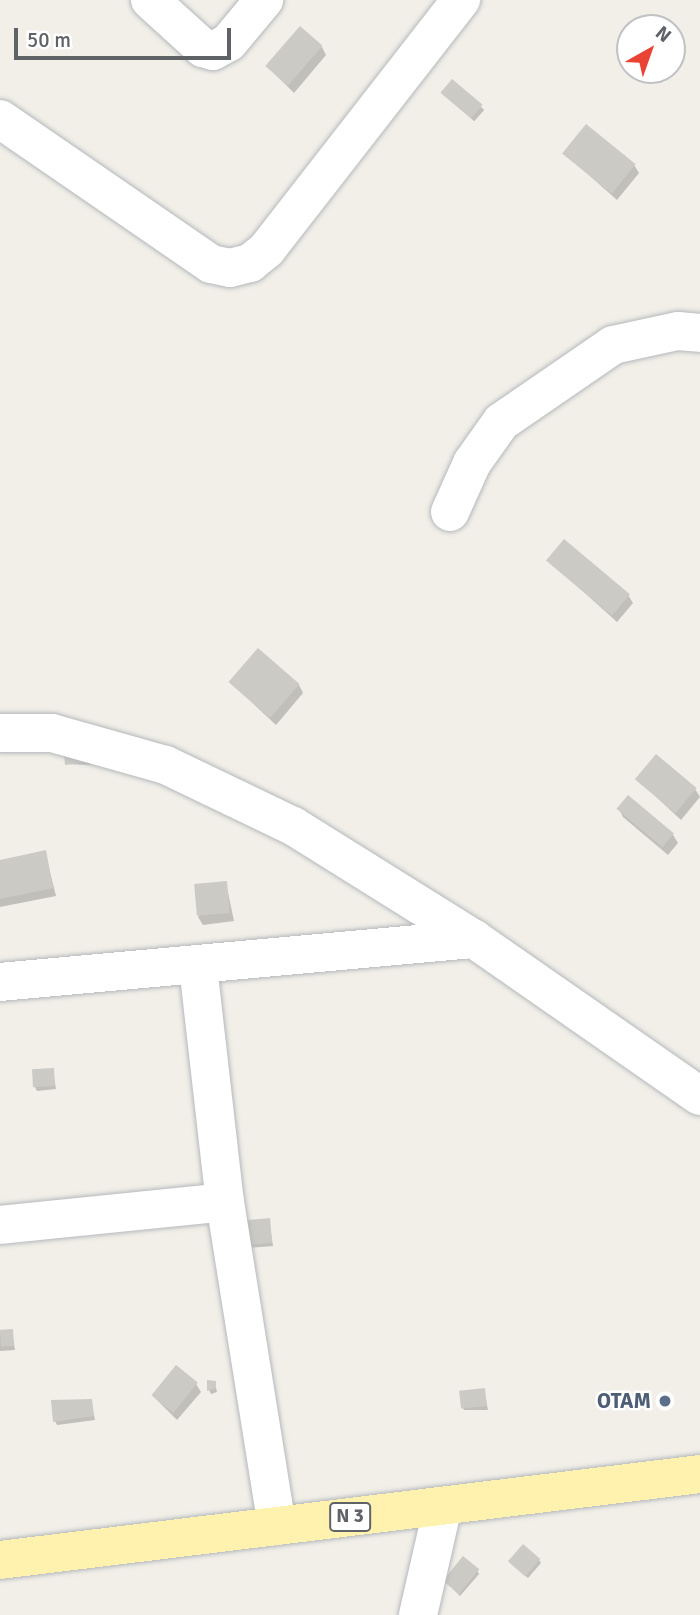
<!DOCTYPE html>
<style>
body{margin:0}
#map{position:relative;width:700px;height:1615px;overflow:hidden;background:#f1efe8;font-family:Signika,sans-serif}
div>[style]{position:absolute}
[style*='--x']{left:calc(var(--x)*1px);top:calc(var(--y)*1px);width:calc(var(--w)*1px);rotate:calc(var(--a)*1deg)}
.shadow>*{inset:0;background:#0003;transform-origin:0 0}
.building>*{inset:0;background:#cccac5;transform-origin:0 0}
.roads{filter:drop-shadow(0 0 2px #b5b8bc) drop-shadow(0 0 2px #b5b8bc)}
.minor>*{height:38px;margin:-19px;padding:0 19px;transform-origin:19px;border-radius:19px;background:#fff}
.major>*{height:38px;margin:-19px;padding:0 19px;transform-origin:19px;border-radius:19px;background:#fff2af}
.dots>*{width:19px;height:19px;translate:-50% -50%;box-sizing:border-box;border:4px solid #fff;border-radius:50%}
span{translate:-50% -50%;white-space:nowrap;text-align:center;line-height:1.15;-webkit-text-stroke:5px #fff;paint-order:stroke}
.shield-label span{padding:2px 5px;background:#fff;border:2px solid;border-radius:5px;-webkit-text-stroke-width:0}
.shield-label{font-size:19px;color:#5f6368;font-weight:700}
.service-label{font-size:21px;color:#4e5e75;font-weight:700}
.right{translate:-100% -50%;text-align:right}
.north{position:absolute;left:616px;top:14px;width:70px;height:70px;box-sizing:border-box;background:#fff;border:2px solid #bfc1c3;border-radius:50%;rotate:40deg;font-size:19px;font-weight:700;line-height:28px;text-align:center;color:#5f6368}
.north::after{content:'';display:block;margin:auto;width:24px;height:32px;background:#ea4335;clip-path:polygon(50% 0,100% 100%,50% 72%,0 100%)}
.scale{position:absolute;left:14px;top:28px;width:217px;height:32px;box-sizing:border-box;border:4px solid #5f6368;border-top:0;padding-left:9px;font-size:21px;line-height:24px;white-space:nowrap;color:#5f6368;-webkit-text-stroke:5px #fff;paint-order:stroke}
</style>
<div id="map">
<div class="shadow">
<div style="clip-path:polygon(322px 47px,326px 55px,294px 93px,268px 67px)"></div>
<div style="left:453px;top:82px;width:42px;height:15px;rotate:42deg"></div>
<div style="clip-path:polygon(564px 153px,634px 165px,639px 173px,617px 200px)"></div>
<div style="clip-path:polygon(548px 560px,628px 595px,633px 603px,617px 622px)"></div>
<div style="clip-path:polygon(231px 683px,299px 685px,303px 693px,276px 725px)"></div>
<div style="clip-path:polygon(90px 757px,91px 765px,67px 764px)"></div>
<div style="clip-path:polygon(637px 779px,695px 789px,700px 797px,681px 820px)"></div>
<div style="clip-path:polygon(628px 798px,673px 835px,678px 843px,668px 855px,623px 817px,619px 809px)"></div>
<div style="clip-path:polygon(45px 852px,56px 896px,0 907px,0 862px)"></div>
<div style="clip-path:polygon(226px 883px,234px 921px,203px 925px,198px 917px)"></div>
<div style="clip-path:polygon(53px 1070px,56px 1089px,37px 1091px,35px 1087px)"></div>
<div style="clip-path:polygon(269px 1220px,273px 1246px,248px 1248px)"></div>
<div style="clip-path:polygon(12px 1331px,15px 1350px,0 1351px,0 1332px)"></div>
<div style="clip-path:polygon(215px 1383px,217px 1392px,211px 1394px,209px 1390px)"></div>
<div style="clip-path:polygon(196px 1384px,201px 1392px,177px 1420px,153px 1396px)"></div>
<div style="clip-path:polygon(484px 1390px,488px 1410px,464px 1410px,462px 1406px)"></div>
<div style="clip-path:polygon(91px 1400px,95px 1420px,57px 1425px,55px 1421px)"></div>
<div style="clip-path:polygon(539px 1560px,541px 1563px,528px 1578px,510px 1562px)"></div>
<div style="clip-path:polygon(477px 1570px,479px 1574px,460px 1596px,445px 1581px)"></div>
</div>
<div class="building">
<div style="left:300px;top:26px;width:30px;height:53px;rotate:41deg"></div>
<div style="left:452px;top:79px;width:40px;height:18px;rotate:40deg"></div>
<div style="left:586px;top:124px;width:64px;height:38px;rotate:39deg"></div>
<div style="left:564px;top:539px;width:86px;height:28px;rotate:40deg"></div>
<div style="left:258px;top:648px;width:55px;height:45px;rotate:41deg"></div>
<div style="clip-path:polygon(64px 754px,90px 762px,65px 765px)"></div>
<div style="left:656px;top:754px;width:53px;height:33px;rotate:40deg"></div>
<div style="left:628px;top:795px;width:60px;height:18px;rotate:40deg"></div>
<div style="clip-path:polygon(46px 850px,53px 888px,0 899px,0 860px)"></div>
<div style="left:227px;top:881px;width:32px;height:33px;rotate:85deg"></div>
<div style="left:54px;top:1068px;width:18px;height:22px;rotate:87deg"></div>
<div style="left:270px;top:1218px;width:25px;height:28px;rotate:85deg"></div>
<div style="left:13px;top:1329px;width:17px;height:13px;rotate:87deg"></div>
<div style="left:176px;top:1365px;width:28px;height:39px;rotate:39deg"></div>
<div style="clip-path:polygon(207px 1380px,216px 1381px,216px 1388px,207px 1391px)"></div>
<div style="left:485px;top:1388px;width:18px;height:26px;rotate:84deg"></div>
<div style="clip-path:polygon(92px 1399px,94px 1416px,53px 1422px,51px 1400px)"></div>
<div style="left:523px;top:1544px;width:23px;height:23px;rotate:41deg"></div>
<div style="left:463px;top:1556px;width:21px;height:32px;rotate:39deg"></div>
</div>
<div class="roads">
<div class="minor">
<div style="--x:150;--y:0;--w:72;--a:42.2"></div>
<div style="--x:203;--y:48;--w:10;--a:17"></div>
<div style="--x:213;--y:51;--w:18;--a:-29"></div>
<div style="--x:229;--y:42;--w:55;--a:-50.2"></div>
<div style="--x:0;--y:119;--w:256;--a:34.5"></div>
<div style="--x:211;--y:264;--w:19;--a:12"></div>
<div style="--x:230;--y:268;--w:21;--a:-14"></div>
<div style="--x:250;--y:263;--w:22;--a:-39"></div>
<div style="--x:267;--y:249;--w:316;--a:-52.1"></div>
<div style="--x:450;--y:512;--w:54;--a:-65.8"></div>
<div style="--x:472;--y:463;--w:50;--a:-54.7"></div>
<div style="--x:501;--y:422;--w:136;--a:-34.5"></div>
<div style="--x:613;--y:345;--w:66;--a:-12.2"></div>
<div style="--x:678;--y:331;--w:22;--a:5"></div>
<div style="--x:0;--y:733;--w:52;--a:0"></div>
<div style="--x:52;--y:733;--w:118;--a:15.7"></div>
<div style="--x:166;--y:765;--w:141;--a:25.7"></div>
<div style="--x:293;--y:826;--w:213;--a:32"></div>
<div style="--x:474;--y:939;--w:275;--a:34.8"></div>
<div style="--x:198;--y:966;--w:238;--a:83.5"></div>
<div style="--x:225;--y:1202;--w:328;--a:80.9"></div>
<div style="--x:0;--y:982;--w:476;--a:-5.2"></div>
<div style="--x:0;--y:1225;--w:226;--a:-5.8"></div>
<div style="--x:418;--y:1615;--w:112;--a:-77.1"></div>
</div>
<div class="major">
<div style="--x:0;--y:1560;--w:705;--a:-7"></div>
</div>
</div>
<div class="dots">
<div style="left:665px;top:1401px;background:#5c6f8a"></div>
</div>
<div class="shield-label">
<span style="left:350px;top:1517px">N 3</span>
</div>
<div class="service-label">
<span class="right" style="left:651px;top:1401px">OTAM</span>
</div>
<div class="north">N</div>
<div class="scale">50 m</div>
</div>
